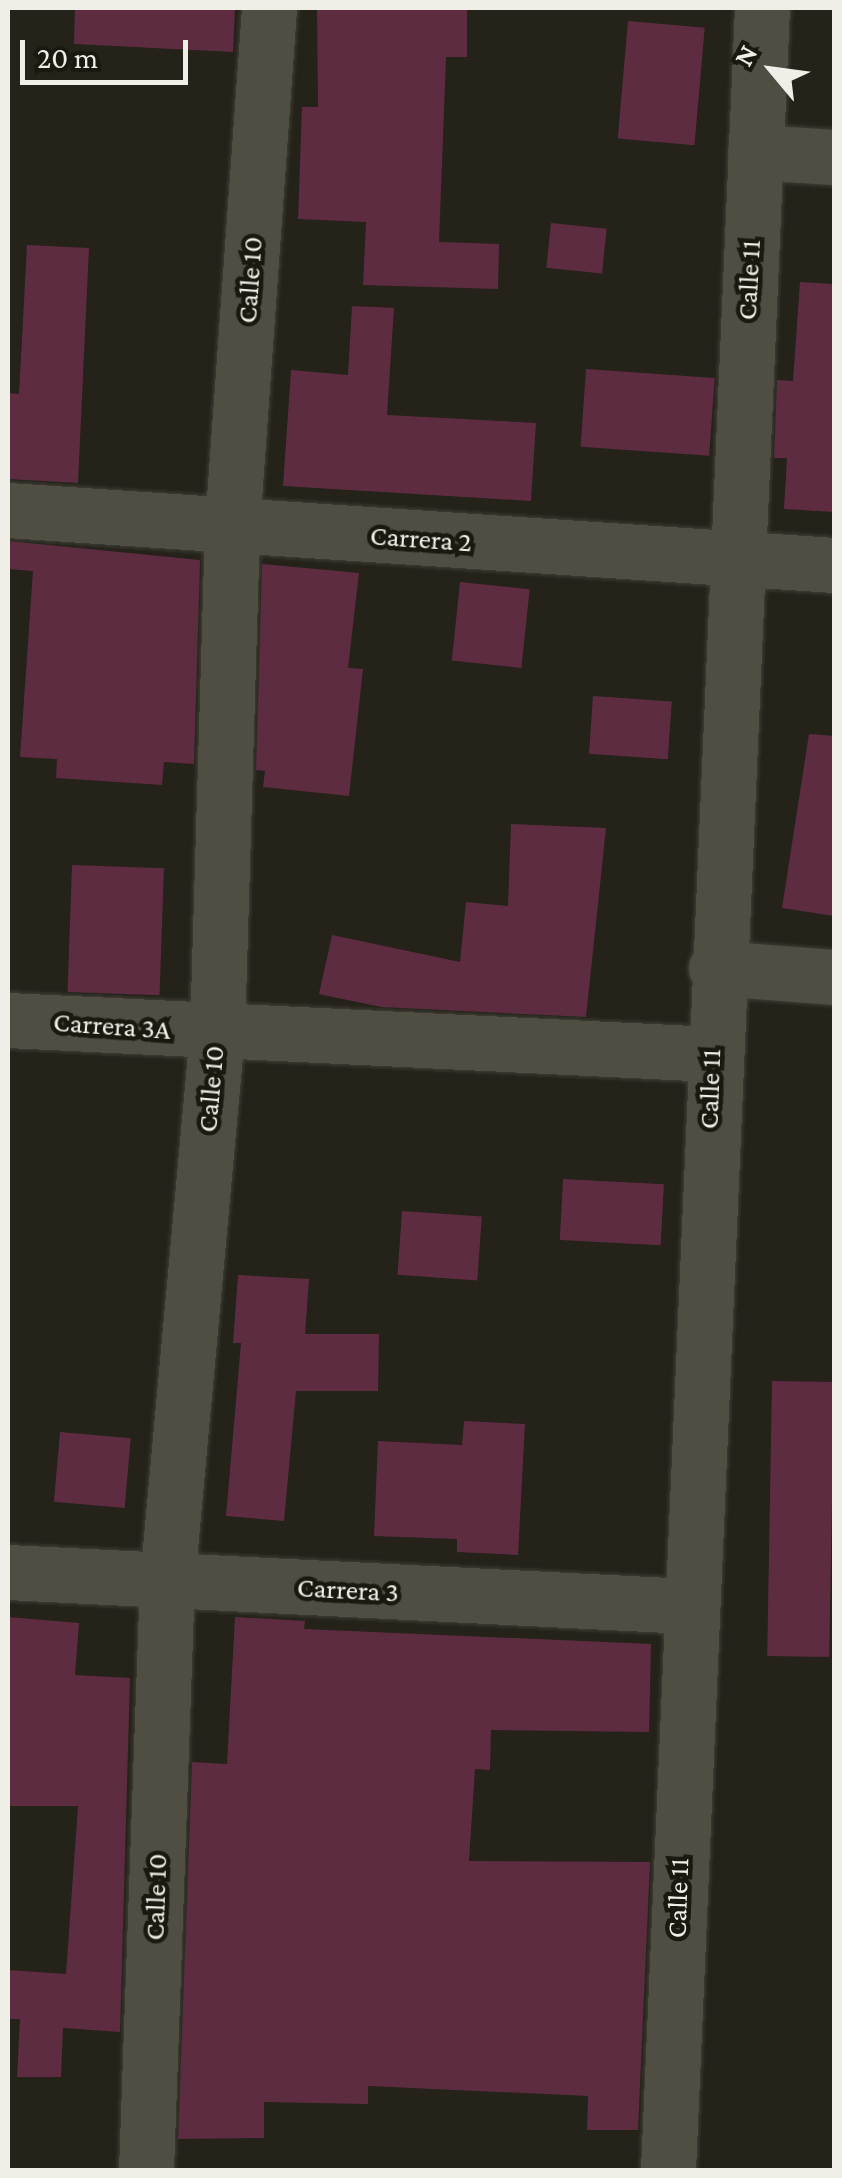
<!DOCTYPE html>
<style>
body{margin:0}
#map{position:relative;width:842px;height:2178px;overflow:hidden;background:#242219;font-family:"Crimson Pro",serif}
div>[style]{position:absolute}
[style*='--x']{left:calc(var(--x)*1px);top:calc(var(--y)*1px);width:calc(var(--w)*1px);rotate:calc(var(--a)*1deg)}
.building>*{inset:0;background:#5e2c41;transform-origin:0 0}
.roads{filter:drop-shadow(0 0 2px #3f3e36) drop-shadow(0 0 2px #3f3e36)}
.minor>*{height:55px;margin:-27.5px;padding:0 27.5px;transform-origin:27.5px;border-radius:27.5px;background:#504e43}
span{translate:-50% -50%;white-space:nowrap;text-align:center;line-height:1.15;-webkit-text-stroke:9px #1b190f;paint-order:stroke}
.street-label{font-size:28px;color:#efeee7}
.frame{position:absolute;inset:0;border:10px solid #efeee7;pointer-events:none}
.north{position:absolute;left:722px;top:20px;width:100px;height:100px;-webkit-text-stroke:8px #1b190f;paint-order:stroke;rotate:299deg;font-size:28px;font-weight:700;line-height:40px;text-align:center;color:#efeee7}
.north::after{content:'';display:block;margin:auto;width:35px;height:45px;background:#efeee7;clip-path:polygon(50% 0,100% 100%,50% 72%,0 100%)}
.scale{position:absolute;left:20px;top:40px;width:168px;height:45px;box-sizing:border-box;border:5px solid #efeee7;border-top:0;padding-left:12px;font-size:30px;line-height:35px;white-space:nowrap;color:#efeee7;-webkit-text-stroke:8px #1b190f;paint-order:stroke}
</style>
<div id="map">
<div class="building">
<div style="clip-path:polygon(75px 8px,235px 8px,233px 52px,74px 44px)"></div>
<div style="clip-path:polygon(317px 8px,467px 8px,467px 57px,446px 57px,439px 242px,499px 244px,498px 289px,363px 285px,366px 222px,298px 219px,302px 107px,318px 107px)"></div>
<div style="left:628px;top:21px;width:77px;height:118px;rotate:5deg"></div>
<div style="left:551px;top:223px;width:56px;height:45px;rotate:6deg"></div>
<div style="clip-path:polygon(27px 245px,89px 248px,78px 483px,8px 479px,8px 393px,19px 394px)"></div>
<div style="clip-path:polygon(800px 282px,834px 284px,834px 512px,784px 509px,787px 458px,774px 458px,777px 380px,793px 381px)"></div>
<div style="clip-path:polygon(352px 306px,394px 308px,387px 415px,536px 423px,531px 501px,283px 486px,291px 370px,348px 375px)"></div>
<div style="left:586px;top:369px;width:129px;height:78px;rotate:4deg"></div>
<div style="clip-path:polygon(8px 541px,200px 560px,194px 764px,164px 762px,162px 785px,56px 778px,57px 759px,20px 757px,33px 571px,8px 569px)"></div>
<div style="clip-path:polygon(262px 564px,359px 573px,348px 668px,363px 669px,349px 796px,263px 787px,265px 771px,256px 770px)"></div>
<div style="left:460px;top:582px;width:70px;height:79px;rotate:6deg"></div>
<div style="left:593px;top:696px;width:79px;height:58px;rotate:4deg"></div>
<div style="clip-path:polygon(809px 734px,834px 736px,834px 916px,782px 908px)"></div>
<div style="clip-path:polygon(511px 824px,606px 828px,586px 1017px,381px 1007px,319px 994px,332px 935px,460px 962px,466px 902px,508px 906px)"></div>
<div style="left:72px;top:865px;width:92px;height:127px;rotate:2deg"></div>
<div style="left:563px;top:1179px;width:101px;height:61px;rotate:3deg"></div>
<div style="left:402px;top:1211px;width:80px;height:64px;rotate:4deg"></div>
<div style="clip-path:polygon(238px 1275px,309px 1279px,305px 1334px,379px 1334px,378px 1391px,296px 1391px,284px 1521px,226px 1516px,241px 1343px,233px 1343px)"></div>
<div style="left:772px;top:1381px;width:62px;height:275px;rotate:1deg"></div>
<div style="clip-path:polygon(464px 1421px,525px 1424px,518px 1555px,457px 1552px,457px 1539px,374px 1536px,378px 1441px,462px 1445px)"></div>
<div style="left:60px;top:1432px;width:71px;height:70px;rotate:5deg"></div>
<div style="clip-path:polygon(8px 1617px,79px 1623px,75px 1675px,130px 1678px,120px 2032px,63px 2028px,61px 2077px,17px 2077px,20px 2019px,8px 2019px,8px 1970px,66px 1974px,78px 1806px,8px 1806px)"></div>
<div style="clip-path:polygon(235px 1617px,305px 1621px,304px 1629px,651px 1644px,649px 1732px,491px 1730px,490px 1770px,475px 1769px,469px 1861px,650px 1862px,638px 2130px,587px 2130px,588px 2096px,368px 2086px,368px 2104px,264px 2102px,264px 2138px,178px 2139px,192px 1762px,227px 1764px)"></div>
</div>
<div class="roads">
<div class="minor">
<div style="--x:755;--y:152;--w:79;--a:3.6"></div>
<div style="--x:8;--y:510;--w:828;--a:3.81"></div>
<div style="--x:716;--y:968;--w:118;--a:4.4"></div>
<div style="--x:8;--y:1020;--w:705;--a:2.76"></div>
<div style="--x:8;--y:1572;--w:681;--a:2.86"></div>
<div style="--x:146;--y:2170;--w:589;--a:-87.96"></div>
<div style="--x:167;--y:1581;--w:550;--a:-84.79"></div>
<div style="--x:217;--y:1033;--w:506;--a:-88.3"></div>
<div style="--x:232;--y:527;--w:520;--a:-85.92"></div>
<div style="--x:668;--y:2170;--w:2164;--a:-87.51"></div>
</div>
</div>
<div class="street-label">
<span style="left:250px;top:280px;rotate:-86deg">Calle 10</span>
<span style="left:749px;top:280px;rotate:-87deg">Calle 11</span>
<span style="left:421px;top:539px;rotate:4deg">Carrera 2</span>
<span style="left:112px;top:1026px;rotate:4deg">Carrera 3A</span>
<span style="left:211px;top:1089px;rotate:-85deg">Calle 10</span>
<span style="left:710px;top:1089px;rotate:-88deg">Calle 11</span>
<span style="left:348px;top:1590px;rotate:3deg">Carrera 3</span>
<span style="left:156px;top:1897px;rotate:-88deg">Calle 10</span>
<span style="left:678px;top:1898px;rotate:-88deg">Calle 11</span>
</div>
<div class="frame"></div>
<div class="north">N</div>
<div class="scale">20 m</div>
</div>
